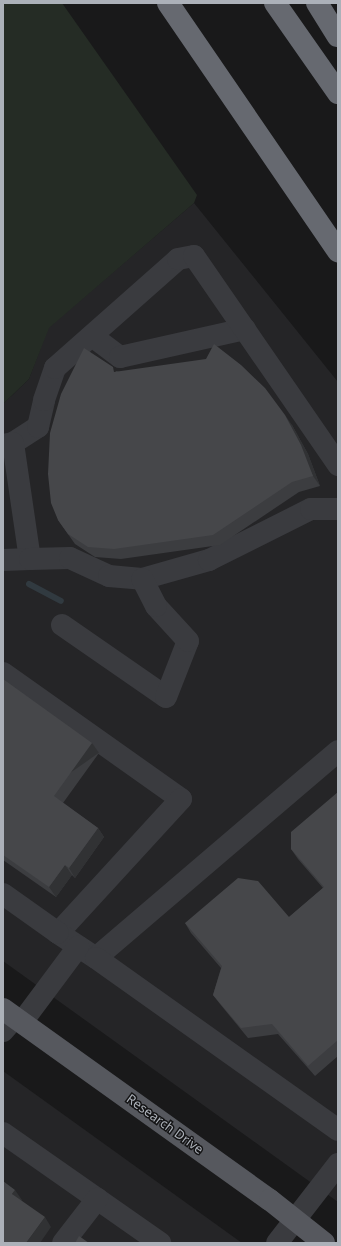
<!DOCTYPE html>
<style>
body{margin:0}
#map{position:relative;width:341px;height:1246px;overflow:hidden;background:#19191a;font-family:"Noto Sans",sans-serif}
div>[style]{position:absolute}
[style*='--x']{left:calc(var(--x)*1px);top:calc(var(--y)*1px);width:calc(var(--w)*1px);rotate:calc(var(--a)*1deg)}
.built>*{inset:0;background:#252527}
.green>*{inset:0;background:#252c25}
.stream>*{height:6px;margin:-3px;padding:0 3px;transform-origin:3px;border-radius:3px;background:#313a40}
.minor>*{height:22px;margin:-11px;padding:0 11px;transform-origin:11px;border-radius:11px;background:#3a3b3f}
.major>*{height:22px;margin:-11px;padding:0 11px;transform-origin:11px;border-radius:11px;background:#56585e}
.highway>*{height:22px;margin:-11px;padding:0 11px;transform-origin:11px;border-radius:11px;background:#666970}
.wall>*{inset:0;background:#3c3d40}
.shaded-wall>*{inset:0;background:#313234;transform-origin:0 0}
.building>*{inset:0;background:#46474a}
span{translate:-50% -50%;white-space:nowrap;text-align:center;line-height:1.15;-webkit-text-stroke:3px #141415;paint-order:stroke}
.street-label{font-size:13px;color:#acb1b9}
.frame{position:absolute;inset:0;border:4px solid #acb1b9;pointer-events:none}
</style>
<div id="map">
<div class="built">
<div style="clip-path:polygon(194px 203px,338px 382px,338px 1202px,3px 961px,3px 404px,29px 379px,48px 328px)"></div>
<div style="clip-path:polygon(3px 1071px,242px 1243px,3px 1243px)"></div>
</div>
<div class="green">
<div style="clip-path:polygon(3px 3px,62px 3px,197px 195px,194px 203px,49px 328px,29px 379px,3px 404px)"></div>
</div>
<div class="stream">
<div style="--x:29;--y:584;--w:36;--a:28"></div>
</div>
<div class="minor">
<div style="--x:92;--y:336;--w:35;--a:37"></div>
<div style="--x:120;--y:357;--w:128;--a:-12.6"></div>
<div style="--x:13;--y:443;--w:30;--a:-33"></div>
<div style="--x:38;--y:427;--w:28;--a:-77"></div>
<div style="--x:44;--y:400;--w:34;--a:-71"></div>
<div style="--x:55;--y:368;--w:164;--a:-41.5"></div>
<div style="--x:178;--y:259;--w:16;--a:-11"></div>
<div style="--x:194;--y:256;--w:254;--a:55.4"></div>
<div style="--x:3;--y:445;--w:10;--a:-11"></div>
<div style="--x:13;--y:443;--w:117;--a:81.7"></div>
<div style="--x:30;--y:559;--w:27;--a:178"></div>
<div style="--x:30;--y:559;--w:40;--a:-1.4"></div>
<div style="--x:70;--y:558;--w:43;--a:24.8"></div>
<div style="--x:109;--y:576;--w:33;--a:5"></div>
<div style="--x:142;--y:579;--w:70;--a:-15.8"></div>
<div style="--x:209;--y:560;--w:114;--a:-26.6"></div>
<div style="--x:311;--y:509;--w:27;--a:0"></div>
<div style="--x:62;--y:625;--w:126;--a:34.7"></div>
<div style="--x:166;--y:697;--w:60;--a:-68.6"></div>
<div style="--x:188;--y:641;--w:47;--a:-132.4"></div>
<div style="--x:156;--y:606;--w:30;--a:-117"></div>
<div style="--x:3;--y:673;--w:218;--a:35.3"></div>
<div style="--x:181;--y:799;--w:182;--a:132.5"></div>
<div style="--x:58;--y:933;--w:45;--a:33.3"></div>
<div style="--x:338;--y:751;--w:318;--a:139.5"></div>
<div style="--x:96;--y:958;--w:297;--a:35.4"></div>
<div style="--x:3;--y:894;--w:67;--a:35.3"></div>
<div style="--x:22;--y:1022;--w:94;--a:-53.3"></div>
<div style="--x:3;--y:1031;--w:18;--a:-49"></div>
<div style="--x:3;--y:1133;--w:192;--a:35"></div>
<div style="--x:63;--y:1243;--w:56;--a:-52.3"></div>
<div style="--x:277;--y:1243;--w:100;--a:-52.3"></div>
</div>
<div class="major">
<div style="--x:3;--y:1009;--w:328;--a:35.6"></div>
<div style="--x:270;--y:1200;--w:69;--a:38.5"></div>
</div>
<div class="highway">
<div style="--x:168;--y:3;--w:301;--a:55.6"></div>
<div style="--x:275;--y:3;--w:110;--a:55"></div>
<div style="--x:317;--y:3;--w:39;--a:58"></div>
</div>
<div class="wall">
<div style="clip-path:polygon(116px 371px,292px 425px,308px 454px,320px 486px,299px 492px,220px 545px,121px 559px,95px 557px,75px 544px,58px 520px)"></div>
<div style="clip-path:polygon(3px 679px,92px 743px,99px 753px,63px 803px,98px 828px,104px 837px,75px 878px,72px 875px,56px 897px,3px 860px)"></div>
<div style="clip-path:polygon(338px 792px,338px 1056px,315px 1076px,278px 1034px,248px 1038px,220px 1004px,213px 995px,221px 968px,191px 933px,185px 923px,289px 917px,323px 888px,298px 859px,291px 849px)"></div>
</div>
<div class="shaded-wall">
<div style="clip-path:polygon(285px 415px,292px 425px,308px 454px,320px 486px,313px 476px)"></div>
<div style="left:92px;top:743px;width:12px;height:65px;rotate:55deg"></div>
<div style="clip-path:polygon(98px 828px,104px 837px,75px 878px,69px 868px)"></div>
<div style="clip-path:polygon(65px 865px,72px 875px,56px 897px,49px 887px)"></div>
<div style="clip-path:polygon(15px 1190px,22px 1200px,19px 1204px,12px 1194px)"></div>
<div style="clip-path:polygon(45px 1217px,51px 1227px,40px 1243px,26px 1243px)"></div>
</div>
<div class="building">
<div style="clip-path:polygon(214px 344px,241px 365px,265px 388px,285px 415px,301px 445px,313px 476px,292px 482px,213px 535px,114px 549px,88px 547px,68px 534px,58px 520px,51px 503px,48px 474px,50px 433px,61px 394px,84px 348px,113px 367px,114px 372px,206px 359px)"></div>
<div style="clip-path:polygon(3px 679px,92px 743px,54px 796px,98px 828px,69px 868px,65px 865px,49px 887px,3px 855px)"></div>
<div style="clip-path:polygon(338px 792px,338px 1040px,308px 1066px,272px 1024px,241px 1028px,213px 995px,222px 966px,185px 923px,238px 878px,258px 881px,289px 917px,324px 887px,291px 849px,291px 832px)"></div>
<div style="clip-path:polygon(3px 1181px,15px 1190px,12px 1194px,45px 1217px,26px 1243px,3px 1243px)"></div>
<div style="clip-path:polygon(79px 1236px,89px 1243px,75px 1243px)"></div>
</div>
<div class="street-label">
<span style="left:165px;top:1124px;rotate:36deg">Research Drive</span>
</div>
<div class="frame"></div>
</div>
